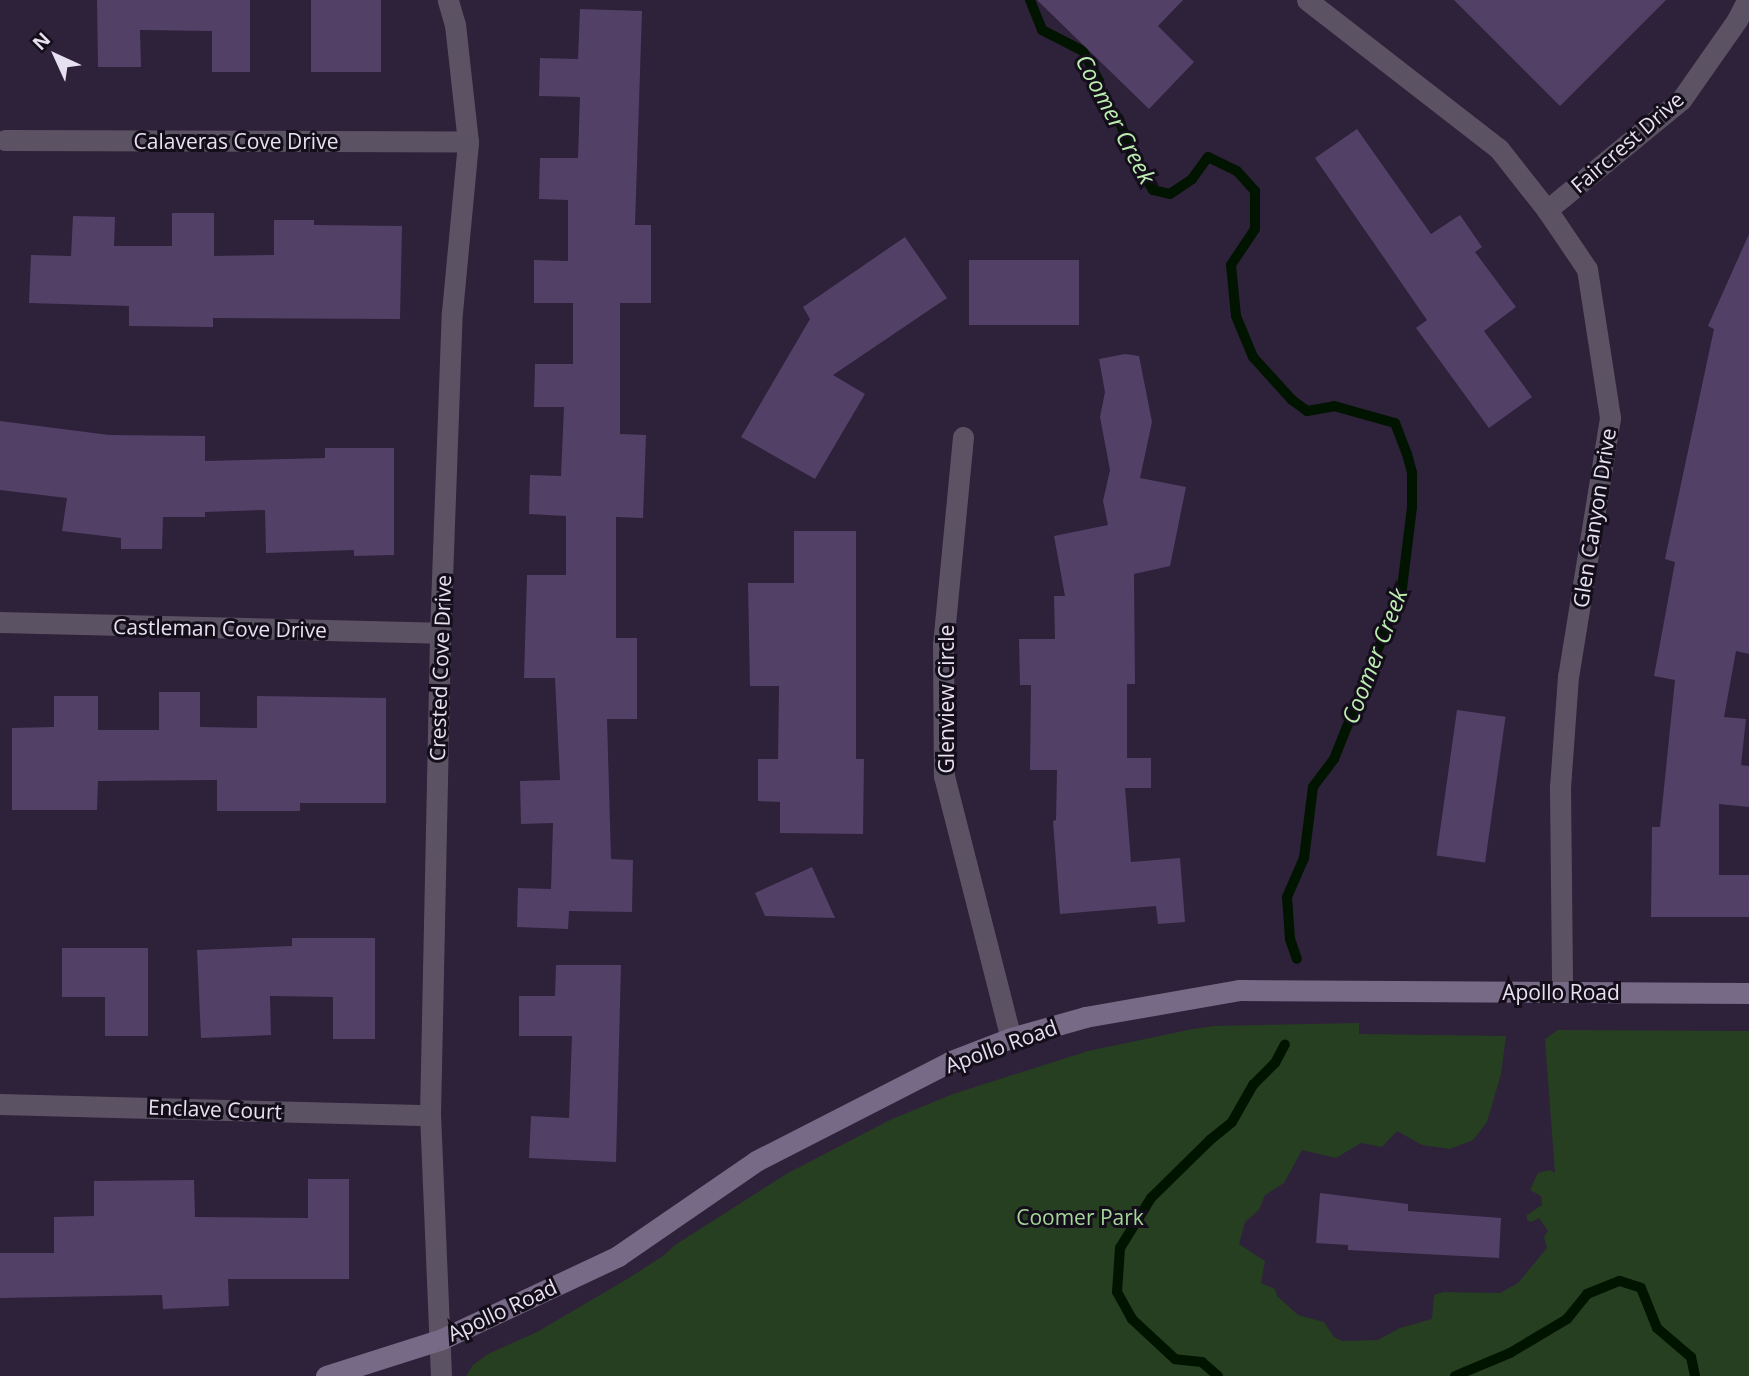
<!DOCTYPE html>
<style>
body{margin:0}
#map{position:relative;width:1749px;height:1376px;overflow:hidden;background:#2e213a;font-family:"Open Sans",sans-serif}
div>[style]{position:absolute}
[style*='--x']{left:calc(var(--x)*1px);top:calc(var(--y)*1px);width:calc(var(--w)*1px);rotate:calc(var(--a)*1deg)}
.green>*{inset:0;background:#273f21}
.stream>*{height:10px;margin:-5px;padding:0 5px;transform-origin:5px;border-radius:5px;background:#001400}
.building>*{inset:0;background:#534066;transform-origin:0 0}
.street>*{height:21px;margin:-10.5px;padding:0 10.5px;transform-origin:10.5px;border-radius:10.5px;background:#5b5364}
.secondary>*{height:21px;margin:-10.5px;padding:0 10.5px;transform-origin:10.5px;border-radius:10.5px;background:#776a86}
span{translate:-50% -50%;white-space:nowrap;text-align:center;line-height:1.15;-webkit-text-stroke:6px #130e19;paint-order:stroke}
.street-label{font-size:21px;color:#e7e0f1}
.park-label{font-size:21px;color:#a5d69a}
.water-label{font-size:23px;color:#bceeb1;font-style:italic}
.north{position:absolute;left:21px;top:21px;width:70px;height:70px;-webkit-text-stroke:5px #130e19;paint-order:stroke;rotate:315deg;font-size:19px;font-weight:700;line-height:28px;text-align:center;color:#e7e0f1}
.north::after{content:'';display:block;margin:auto;width:24px;height:32px;background:#e7e0f1;clip-path:polygon(50% 0,100% 100%,50% 72%,0 100%)}
</style>
<div id="map">
<div class="green">
<div style="clip-path:polygon(1359px 1023px,1359px 1034px,1506px 1036px,1501px 1074px,1487px 1122px,1473px 1140px,1450px 1149px,1422px 1145px,1397px 1131px,1382px 1147px,1361px 1143px,1336px 1158px,1302px 1150px,1284px 1183px,1265px 1195px,1259px 1210px,1245px 1222px,1239px 1244px,1265px 1261px,1261px 1283px,1275px 1289px,1277px 1296px,1298px 1315px,1324px 1322px,1334px 1337px,1342px 1341px,1378px 1340px,1400px 1328px,1432px 1319px,1434px 1295px,1444px 1292px,1500px 1293px,1518px 1283px,1547px 1248px,1544px 1237px,1548px 1231px,1539px 1218px,1531px 1222px,1527px 1220px,1527px 1215px,1542px 1205px,1541px 1196px,1530px 1190px,1538px 1173px,1550px 1170px,1555px 1173px,1545px 1039px,1558px 1030px,1749px 1031px,1749px 1376px,466px 1376px,473px 1365px,488px 1354px,537px 1332px,629px 1278px,663px 1256px,675px 1245px,788px 1173px,892px 1119px,953px 1094px,1088px 1051px,1193px 1029px,1214px 1026px)"></div>
</div>
<div class="stream">
<div style="--x:1030;--y:0;--w:32;--a:68"></div>
<div style="--x:1042;--y:30;--w:46;--a:27.1"></div>
<div style="--x:1083;--y:51;--w:34;--a:62"></div>
<div style="--x:1099;--y:81;--w:18;--a:84"></div>
<div style="--x:1101;--y:99;--w:27;--a:48"></div>
<div style="--x:1119;--y:119;--w:43;--a:71.1"></div>
<div style="--x:1133;--y:160;--w:36;--a:56"></div>
<div style="--x:1153;--y:190;--w:17;--a:13"></div>
<div style="--x:1170;--y:194;--w:27;--a:-34"></div>
<div style="--x:1192;--y:179;--w:27;--a:-54"></div>
<div style="--x:1208;--y:157;--w:32;--a:26"></div>
<div style="--x:1237;--y:171;--w:27;--a:48"></div>
<div style="--x:1255;--y:191;--w:38;--a:90"></div>
<div style="--x:1255;--y:229;--w:43;--a:123.7"></div>
<div style="--x:1231;--y:265;--w:51;--a:84.4"></div>
<div style="--x:1236;--y:316;--w:44;--a:67.5"></div>
<div style="--x:1253;--y:357;--w:58;--a:47.8"></div>
<div style="--x:1292;--y:400;--w:19;--a:36"></div>
<div style="--x:1307;--y:411;--w:27;--a:-10"></div>
<div style="--x:1334;--y:406;--w:63;--a:15.6"></div>
<div style="--x:1395;--y:423;--w:33;--a:69"></div>
<div style="--x:1407;--y:454;--w:20;--a:75"></div>
<div style="--x:1412;--y:473;--w:34;--a:90"></div>
<div style="--x:1412;--y:507;--w:83;--a:97"></div>
<div style="--x:1402;--y:589;--w:183;--a:111.8"></div>
<div style="--x:1334;--y:759;--w:35;--a:127"></div>
<div style="--x:1313;--y:787;--w:72;--a:97.2"></div>
<div style="--x:1304;--y:858;--w:43;--a:113.6"></div>
<div style="--x:1287;--y:897;--w:42;--a:85.9"></div>
<div style="--x:1290;--y:939;--w:21;--a:71"></div>
<div style="--x:1218;--y:1376;--w:21;--a:-139"></div>
<div style="--x:1202;--y:1362;--w:27;--a:-174"></div>
<div style="--x:1175;--y:1359;--w:59;--a:-137.1"></div>
<div style="--x:1132;--y:1319;--w:31;--a:-119"></div>
<div style="--x:1117;--y:1292;--w:44;--a:-86.1"></div>
<div style="--x:1120;--y:1248;--w:59;--a:-58.2"></div>
<div style="--x:1151;--y:1198;--w:83;--a:-44.5"></div>
<div style="--x:1210;--y:1140;--w:28;--a:-39"></div>
<div style="--x:1232;--y:1122;--w:43;--a:-60.4"></div>
<div style="--x:1253;--y:1085;--w:31;--a:-45"></div>
<div style="--x:1275;--y:1063;--w:21;--a:-62"></div>
<div style="--x:1455;--y:1376;--w:60;--a:-22.7"></div>
<div style="--x:1510;--y:1353;--w:66;--a:-30.8"></div>
<div style="--x:1567;--y:1319;--w:32;--a:-51"></div>
<div style="--x:1587;--y:1294;--w:35;--a:-22"></div>
<div style="--x:1620;--y:1281;--w:22;--a:18"></div>
<div style="--x:1641;--y:1288;--w:43;--a:68.2"></div>
<div style="--x:1657;--y:1328;--w:45;--a:40.5"></div>
<div style="--x:1691;--y:1357;--w:19;--a:78"></div>
</div>
<div class="building">
<div style="clip-path:polygon(97px 0,250px 0,250px 72px,212px 72px,212px 31px,140px 30px,141px 67px,98px 67px)"></div>
<div style="left:311px;top:0;width:70px;height:72px"></div>
<div style="clip-path:polygon(1037px 0,1183px 0,1158px 26px,1194px 62px,1149px 109px)"></div>
<div style="clip-path:polygon(1454px 0,1666px 0,1560px 106px)"></div>
<div style="clip-path:polygon(580px 9px,642px 11px,635px 225px,651px 225px,651px 303px,620px 303px,620px 434px,646px 435px,643px 518px,616px 517px,616px 638px,637px 638px,637px 719px,607px 719px,611px 859px,633px 860px,632px 912px,569px 911px,568px 929px,517px 927px,518px 888px,551px 889px,553px 823px,521px 824px,520px 781px,560px 780px,555px 678px,524px 678px,527px 575px,566px 575px,566px 516px,529px 514px,530px 475px,561px 476px,564px 407px,534px 407px,535px 364px,573px 364px,573px 303px,534px 303px,534px 260px,568px 261px,568px 200px,539px 199px,540px 158px,578px 158px,580px 97px,539px 96px,540px 58px,578px 59px)"></div>
<div style="clip-path:polygon(1357px 129px,1431px 234px,1460px 215px,1482px 247px,1475px 252px,1516px 307px,1484px 331px,1532px 397px,1489px 428px,1416px 328px,1427px 320px,1315px 158px)"></div>
<div style="clip-path:polygon(172px 213px,214px 213px,214px 256px,274px 255px,274px 220px,314px 220px,314px 225px,402px 226px,400px 319px,213px 318px,213px 327px,129px 326px,129px 306px,29px 303px,31px 255px,71px 256px,73px 216px,115px 217px,114px 246px,172px 246px)"></div>
<div style="clip-path:polygon(1749px 234px,1749px 654px,1736px 651px,1724px 717px,1746px 719px,1741px 765px,1749px 766px,1749px 807px,1719px 804px,1719px 875px,1749px 875px,1749px 917px,1651px 917px,1652px 827px,1660px 827px,1675px 680px,1654px 676px,1675px 562px,1665px 559px,1714px 329px,1708px 326px)"></div>
<div style="clip-path:polygon(905px 237px,947px 298px,833px 375px,865px 394px,815px 479px,741px 437px,810px 319px,803px 307px)"></div>
<div style="left:969px;top:260px;width:110px;height:65px"></div>
<div style="clip-path:polygon(1125px 354px,1139px 356px,1152px 422px,1140px 478px,1186px 487px,1170px 566px,1134px 574px,1135px 684px,1127px 684px,1127px 758px,1151px 758px,1151px 788px,1125px 788px,1131px 862px,1180px 858px,1185px 922px,1158px 924px,1156px 906px,1060px 914px,1053px 821px,1056px 820px,1057px 770px,1030px 770px,1031px 685px,1020px 685px,1019px 639px,1055px 639px,1054px 596px,1065px 596px,1054px 536px,1108px 525px,1103px 501px,1110px 470px,1100px 417px,1105px 392px,1099px 359px)"></div>
<div style="clip-path:polygon(0 421px,109px 435px,205px 436px,205px 461px,325px 458px,325px 448px,394px 448px,394px 555px,354px 556px,354px 550px,266px 553px,265px 510px,205px 512px,205px 517px,163px 517px,162px 549px,121px 549px,121px 538px,62px 531px,67px 498px,0 490px)"></div>
<div style="clip-path:polygon(794px 531px,856px 531px,856px 759px,864px 759px,863px 834px,780px 833px,780px 802px,758px 801px,758px 759px,778px 759px,779px 686px,750px 686px,748px 583px,794px 583px)"></div>
<div style="clip-path:polygon(159px 692px,200px 692px,200px 727px,257px 728px,257px 696px,386px 698px,386px 803px,300px 803px,300px 811px,217px 811px,217px 780px,98px 781px,97px 810px,12px 810px,12px 728px,54px 727px,54px 696px,98px 696px,98px 730px,159px 730px)"></div>
<div style="left:1457px;top:710px;width:49px;height:147px;rotate:8deg"></div>
<div style="clip-path:polygon(812px 867px,835px 918px,765px 916px,755px 893px)"></div>
<div style="clip-path:polygon(292px 938px,375px 938px,375px 1039px,333px 1039px,333px 997px,270px 996px,271px 1035px,201px 1038px,197px 950px,292px 946px)"></div>
<div style="clip-path:polygon(62px 948px,148px 948px,148px 1036px,105px 1036px,105px 997px,62px 997px)"></div>
<div style="clip-path:polygon(556px 965px,621px 965px,616px 1162px,529px 1158px,531px 1116px,569px 1118px,572px 1036px,519px 1036px,519px 996px,555px 996px)"></div>
<div style="clip-path:polygon(308px 1179px,349px 1179px,349px 1279px,228px 1279px,229px 1306px,163px 1309px,162px 1295px,0 1298px,0 1253px,54px 1253px,54px 1217px,94px 1216px,94px 1181px,194px 1180px,195px 1217px,308px 1218px)"></div>
<div style="clip-path:polygon(1320px 1193px,1408px 1204px,1408px 1211px,1501px 1218px,1499px 1258px,1348px 1250px,1348px 1245px,1316px 1243px)"></div>
</div>
<div class="street">
<div style="--x:1307;--y:0;--w:243;--a:37.8"></div>
<div style="--x:1499;--y:149;--w:78;--a:51.8"></div>
<div style="--x:1547;--y:210;--w:71;--a:55.9"></div>
<div style="--x:1587;--y:269;--w:151;--a:81.2"></div>
<div style="--x:1610;--y:418;--w:261;--a:99.2"></div>
<div style="--x:1568;--y:676;--w:111;--a:94.1"></div>
<div style="--x:1560;--y:787;--w:204;--a:89.4"></div>
<div style="--x:5;--y:140;--w:463;--a:0.2"></div>
<div style="--x:1547;--y:210;--w:173;--a:-39.4"></div>
<div style="--x:1681;--y:100;--w:98;--a:-55"></div>
<div style="--x:1737;--y:20;--w:22;--a:-63"></div>
<div style="--x:963;--y:437;--w:209;--a:95.5"></div>
<div style="--x:943;--y:645;--w:131;--a:89.6"></div>
<div style="--x:944;--y:776;--w:270;--a:75.7"></div>
<div style="--x:0;--y:622;--w:440;--a:1.4"></div>
<div style="--x:0;--y:1104;--w:430;--a:1.5"></div>
<div style="--x:441;--y:1376;--w:261;--a:-92.4"></div>
<div style="--x:430;--y:1115;--w:482;--a:-88.8"></div>
<div style="--x:440;--y:633;--w:321;--a:-87.9"></div>
<div style="--x:452;--y:312;--w:171;--a:-84.6"></div>
<div style="--x:468;--y:142;--w:118;--a:-96.3"></div>
<div style="--x:455;--y:25;--w:26;--a:-106"></div>
</div>
<div class="secondary">
<div style="--x:326;--y:1376;--w:122;--a:-17.7"></div>
<div style="--x:442;--y:1339;--w:195;--a:-25.2"></div>
<div style="--x:618;--y:1256;--w:168;--a:-34.5"></div>
<div style="--x:756;--y:1161;--w:219;--a:-27.1"></div>
<div style="--x:951;--y:1061;--w:64;--a:-21"></div>
<div style="--x:1011;--y:1038;--w:77;--a:-15.8"></div>
<div style="--x:1085;--y:1017;--w:156;--a:-9.9"></div>
<div style="--x:1239;--y:990;--w:510;--a:0.34"></div>
</div>
<div class="street-label">
<span style="left:236px;top:141px">Calaveras Cove Drive</span>
<span style="left:1627px;top:142px;rotate:-41deg">Faircrest Drive</span>
<span style="left:1594px;top:518px;rotate:-81deg">Glen Canyon Drive</span>
<span style="left:220px;top:628px;rotate:1deg">Castleman Cove Drive</span>
<span style="left:440px;top:668px;rotate:-88deg">Crested Cove Drive</span>
<span style="left:946px;top:699px;rotate:-90deg">Glenview Circle</span>
<span style="left:1561px;top:992px">Apollo Road</span>
<span style="left:1001px;top:1046px;rotate:-20deg">Apollo Road</span>
<span style="left:215px;top:1109px;rotate:2deg">Enclave Court</span>
<span style="left:502px;top:1310px;rotate:-25deg">Apollo Road</span>
</div>
<div class="park-label">
<span style="left:1080px;top:1217px">Coomer Park</span>
</div>
<div class="water-label">
<span style="left:1116px;top:119px;rotate:62deg">Coomer Creek</span>
<span style="left:1374px;top:656px;rotate:-69deg">Coomer Creek</span>
</div>
<div class="north">N</div>
</div>
